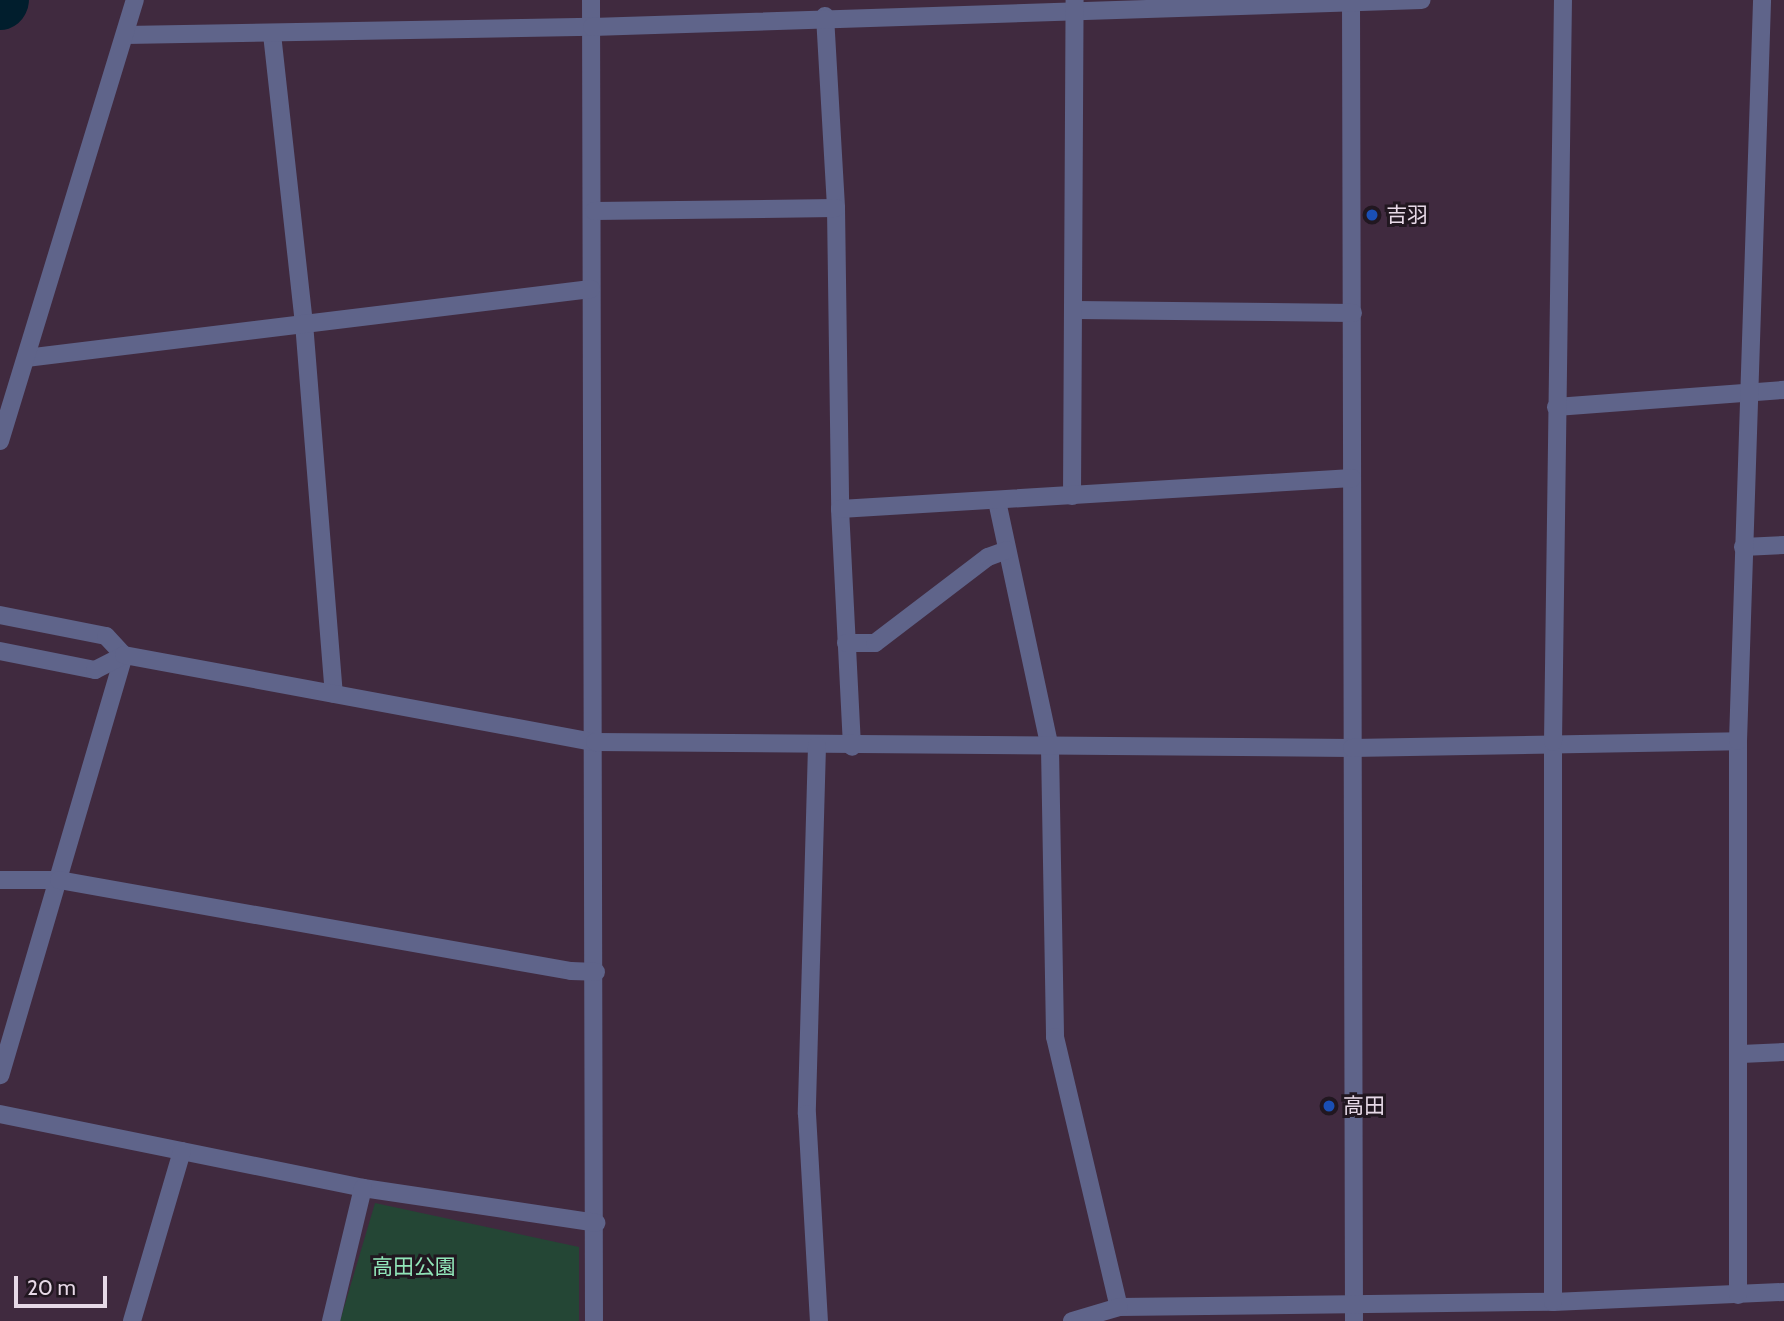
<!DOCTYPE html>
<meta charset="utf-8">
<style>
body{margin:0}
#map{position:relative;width:1784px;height:1321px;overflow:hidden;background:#402a3f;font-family:Cabin,"Noto Sans JP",sans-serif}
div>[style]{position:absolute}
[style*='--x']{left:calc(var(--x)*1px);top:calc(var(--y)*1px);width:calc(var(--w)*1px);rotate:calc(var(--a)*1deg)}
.green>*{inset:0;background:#244635}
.river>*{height:56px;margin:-28px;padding:0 28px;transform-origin:28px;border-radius:28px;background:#011e2d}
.minor>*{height:18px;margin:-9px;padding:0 9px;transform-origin:9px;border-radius:9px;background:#5f648a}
.dots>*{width:19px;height:19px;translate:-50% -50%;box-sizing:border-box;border:4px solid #211720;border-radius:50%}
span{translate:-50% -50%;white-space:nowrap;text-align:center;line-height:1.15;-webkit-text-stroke:6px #211720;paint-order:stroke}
.poi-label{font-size:21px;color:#e7d9e7}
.left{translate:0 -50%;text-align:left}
.park-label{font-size:21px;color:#91e6b9}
.scale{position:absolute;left:14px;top:1276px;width:93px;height:32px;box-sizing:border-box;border:4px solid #e7d9e7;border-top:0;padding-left:9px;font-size:21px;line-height:24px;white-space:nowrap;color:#e7d9e7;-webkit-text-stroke:5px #211720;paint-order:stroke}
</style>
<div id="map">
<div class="green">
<div style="clip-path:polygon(375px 1203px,579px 1247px,579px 1321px,340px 1321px)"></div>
</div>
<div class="river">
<div style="--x:0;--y:2;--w:2;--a:-63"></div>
</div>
<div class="minor">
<div style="--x:591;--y:0;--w:1321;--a:89.87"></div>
<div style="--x:1351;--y:0;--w:1321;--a:89.87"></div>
<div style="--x:825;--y:16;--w:192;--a:86.7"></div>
<div style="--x:836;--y:208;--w:301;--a:89.2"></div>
<div style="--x:840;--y:509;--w:238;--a:87.1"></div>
<div style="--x:272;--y:34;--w:291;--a:83.7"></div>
<div style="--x:304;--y:323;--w:372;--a:85.4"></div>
<div style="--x:125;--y:35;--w:467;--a:-1"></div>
<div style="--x:592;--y:27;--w:830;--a:-1.86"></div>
<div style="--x:594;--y:211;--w:242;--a:-0.7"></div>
<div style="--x:1076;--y:310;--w:277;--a:0.6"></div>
<div style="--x:26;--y:358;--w:569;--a:-6.96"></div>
<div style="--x:1556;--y:407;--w:229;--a:-4.3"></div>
<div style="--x:0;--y:441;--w:461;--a:-73"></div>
<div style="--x:1072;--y:496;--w:496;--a:-89.7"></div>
<div style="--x:997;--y:501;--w:253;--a:77.9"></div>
<div style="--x:1050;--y:748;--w:289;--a:89"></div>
<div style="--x:1055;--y:1037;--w:277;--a:76.7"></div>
<div style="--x:1119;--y:1307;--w:434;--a:-0.7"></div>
<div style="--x:1553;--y:1302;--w:231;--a:-2.5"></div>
<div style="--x:840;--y:509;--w:513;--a:-3.46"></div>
<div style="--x:1743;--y:547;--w:41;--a:-2.8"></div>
<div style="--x:0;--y:615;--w:108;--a:11.2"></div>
<div style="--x:106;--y:636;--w:26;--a:47"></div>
<div style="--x:124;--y:655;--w:438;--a:106.4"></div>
<div style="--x:846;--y:643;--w:29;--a:0"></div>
<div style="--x:875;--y:643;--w:142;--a:-37.3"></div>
<div style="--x:988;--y:557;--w:20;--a:-20"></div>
<div style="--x:0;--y:651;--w:97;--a:11.3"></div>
<div style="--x:95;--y:670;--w:33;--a:-27"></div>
<div style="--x:124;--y:655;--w:479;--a:10.5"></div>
<div style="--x:595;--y:742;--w:757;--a:0.45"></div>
<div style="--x:1352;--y:748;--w:386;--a:-1"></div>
<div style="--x:817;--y:746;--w:368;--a:91.6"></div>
<div style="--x:807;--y:1114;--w:207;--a:86.7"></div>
<div style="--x:0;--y:880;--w:59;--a:0"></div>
<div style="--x:59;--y:880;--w:520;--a:10.08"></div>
<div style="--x:571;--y:971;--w:25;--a:2"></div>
<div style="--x:1741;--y:1054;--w:43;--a:-2.7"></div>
<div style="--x:0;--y:1114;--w:370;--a:11.5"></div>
<div style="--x:363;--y:1188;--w:236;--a:8.5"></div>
<div style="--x:1738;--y:1295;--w:554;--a:-90"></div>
<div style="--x:1738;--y:741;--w:741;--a:-88.14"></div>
<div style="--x:1553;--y:1302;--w:560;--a:-90"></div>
<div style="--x:1553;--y:742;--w:742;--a:-89.23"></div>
<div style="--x:132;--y:1321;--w:177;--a:-73.6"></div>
<div style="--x:331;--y:1321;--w:137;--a:-76.5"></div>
<div style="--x:1072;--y:1321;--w:49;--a:-16.6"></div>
</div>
<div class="dots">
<div style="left:1372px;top:215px;background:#1a4fb4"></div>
<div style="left:1329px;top:1106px;background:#1a4fb4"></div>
</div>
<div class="poi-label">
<span class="left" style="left:1386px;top:215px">吉羽</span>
<span class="left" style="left:1343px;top:1106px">高田</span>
</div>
<div class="park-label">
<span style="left:414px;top:1267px">高田公園</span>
</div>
<div class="scale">20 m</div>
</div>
